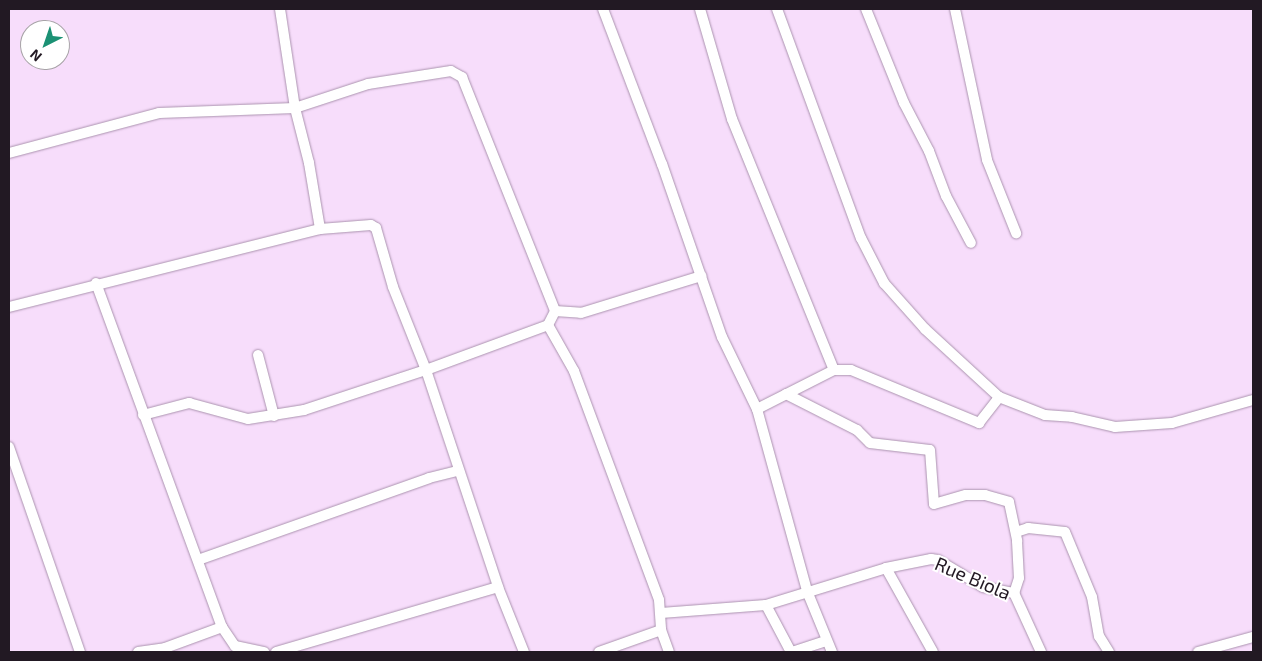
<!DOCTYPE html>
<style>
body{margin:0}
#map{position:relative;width:1262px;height:661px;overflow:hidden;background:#f7ddfb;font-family:"Exo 2",sans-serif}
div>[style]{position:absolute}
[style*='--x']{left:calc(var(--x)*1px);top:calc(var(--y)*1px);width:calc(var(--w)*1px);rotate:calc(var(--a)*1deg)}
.roads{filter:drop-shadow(0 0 1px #ab93af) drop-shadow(0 0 1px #ab93af)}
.street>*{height:10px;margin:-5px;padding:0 5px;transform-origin:5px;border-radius:5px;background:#fff}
span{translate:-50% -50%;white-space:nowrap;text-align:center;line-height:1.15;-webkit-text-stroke:4px #fff;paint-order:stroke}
.street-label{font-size:19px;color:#221923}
.frame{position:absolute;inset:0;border:10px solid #221923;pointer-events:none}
.north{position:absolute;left:20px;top:20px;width:50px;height:50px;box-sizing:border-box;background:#fff;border:1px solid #a7a3a7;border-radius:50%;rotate:221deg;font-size:14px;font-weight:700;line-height:20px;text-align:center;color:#221923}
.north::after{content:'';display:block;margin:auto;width:18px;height:22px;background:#1b9174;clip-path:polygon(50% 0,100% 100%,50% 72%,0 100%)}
</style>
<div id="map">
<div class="roads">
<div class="street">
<div style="--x:280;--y:9;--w:100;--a:81.4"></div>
<div style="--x:295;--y:108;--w:77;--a:-18.2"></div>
<div style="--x:368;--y:84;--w:84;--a:-8.9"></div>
<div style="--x:451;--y:71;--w:13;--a:29"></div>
<div style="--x:462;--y:77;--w:252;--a:68.3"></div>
<div style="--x:603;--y:9;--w:166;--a:69.2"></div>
<div style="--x:662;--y:164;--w:183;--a:70.9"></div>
<div style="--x:722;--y:337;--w:80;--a:64.1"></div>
<div style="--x:757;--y:409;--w:189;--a:74.6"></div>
<div style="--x:807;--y:591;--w:66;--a:67.7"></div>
<div style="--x:700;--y:9;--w:115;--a:73.8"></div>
<div style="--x:732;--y:119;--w:271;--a:67.9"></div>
<div style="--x:777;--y:9;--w:244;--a:69.9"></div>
<div style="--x:861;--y:238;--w:51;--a:62.9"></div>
<div style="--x:884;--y:283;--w:62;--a:48.3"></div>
<div style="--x:925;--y:329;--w:100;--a:42.6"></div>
<div style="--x:999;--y:397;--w:49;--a:21.4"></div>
<div style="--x:1045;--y:415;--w:27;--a:4"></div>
<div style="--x:1072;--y:417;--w:44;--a:13.1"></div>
<div style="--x:1115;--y:427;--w:57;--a:-4"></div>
<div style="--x:1172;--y:423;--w:84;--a:-15.9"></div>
<div style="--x:866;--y:9;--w:101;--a:68"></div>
<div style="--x:904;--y:103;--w:54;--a:62.5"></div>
<div style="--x:929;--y:151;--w:48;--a:69.3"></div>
<div style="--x:946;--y:196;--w:53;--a:62"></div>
<div style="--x:955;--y:9;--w:154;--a:78"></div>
<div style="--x:987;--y:160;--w:79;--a:68.3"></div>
<div style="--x:9;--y:153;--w:155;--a:-14.9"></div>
<div style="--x:159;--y:113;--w:136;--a:-2.1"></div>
<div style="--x:295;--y:108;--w:57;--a:75.7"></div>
<div style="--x:309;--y:163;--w:67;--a:80.5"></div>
<div style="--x:96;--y:283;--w:366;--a:69.9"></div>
<div style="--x:222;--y:627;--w:23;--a:56"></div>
<div style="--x:235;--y:646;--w:30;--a:12"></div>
<div style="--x:9;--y:307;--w:321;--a:-14.1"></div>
<div style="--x:320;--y:229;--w:51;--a:-4.5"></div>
<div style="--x:371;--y:225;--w:6;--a:31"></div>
<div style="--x:376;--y:228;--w:61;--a:73.9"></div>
<div style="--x:393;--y:287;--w:89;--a:68.3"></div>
<div style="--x:426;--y:370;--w:229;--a:71.6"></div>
<div style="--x:498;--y:587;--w:70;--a:68.2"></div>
<div style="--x:548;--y:325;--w:16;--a:-63"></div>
<div style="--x:555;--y:311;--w:26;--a:4"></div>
<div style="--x:581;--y:313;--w:126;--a:-17.1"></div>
<div style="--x:258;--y:355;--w:63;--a:75.3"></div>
<div style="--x:786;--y:394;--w:80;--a:26.9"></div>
<div style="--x:857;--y:430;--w:18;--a:45"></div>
<div style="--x:870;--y:443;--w:60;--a:6.7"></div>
<div style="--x:930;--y:450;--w:54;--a:85.8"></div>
<div style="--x:934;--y:504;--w:33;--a:-16"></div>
<div style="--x:966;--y:495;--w:19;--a:0"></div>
<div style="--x:985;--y:495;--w:25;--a:16"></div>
<div style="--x:1009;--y:502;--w:40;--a:78"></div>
<div style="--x:1017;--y:541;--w:37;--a:87"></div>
<div style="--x:1019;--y:578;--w:16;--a:108"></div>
<div style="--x:757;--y:409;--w:86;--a:-26.9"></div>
<div style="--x:834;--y:370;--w:17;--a:0"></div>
<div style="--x:851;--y:370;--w:139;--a:22.5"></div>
<div style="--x:979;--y:423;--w:33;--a:-52"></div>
<div style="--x:143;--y:415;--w:48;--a:-14.6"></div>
<div style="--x:189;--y:403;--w:61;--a:15.2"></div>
<div style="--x:248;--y:419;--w:57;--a:-9.1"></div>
<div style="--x:304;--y:410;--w:128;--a:-18.2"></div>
<div style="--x:426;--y:370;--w:130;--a:-20.2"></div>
<div style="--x:548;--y:325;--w:53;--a:60.5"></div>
<div style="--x:574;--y:371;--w:244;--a:69.6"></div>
<div style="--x:659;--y:600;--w:30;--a:86"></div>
<div style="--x:661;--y:630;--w:23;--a:70"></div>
<div style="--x:9;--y:447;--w:217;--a:70.9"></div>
<div style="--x:1016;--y:532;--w:13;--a:-18"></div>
<div style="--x:1028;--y:528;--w:37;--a:6"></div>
<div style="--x:1065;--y:532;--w:70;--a:67.4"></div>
<div style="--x:1092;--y:597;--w:40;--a:80"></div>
<div style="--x:1099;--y:636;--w:19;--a:58"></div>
<div style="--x:198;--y:560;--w:245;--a:-19.5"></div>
<div style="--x:429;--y:478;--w:30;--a:-14"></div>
<div style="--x:886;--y:568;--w:96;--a:60.8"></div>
<div style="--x:766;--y:605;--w:53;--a:62"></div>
<div style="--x:661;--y:613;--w:105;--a:-4.4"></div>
<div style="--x:766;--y:605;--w:126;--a:-17.1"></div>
<div style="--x:886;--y:568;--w:46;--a:-11.3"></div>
<div style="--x:931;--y:559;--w:7;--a:8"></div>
<div style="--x:938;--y:560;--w:52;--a:31"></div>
<div style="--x:983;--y:587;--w:32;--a:11"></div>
<div style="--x:1014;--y:593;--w:65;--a:65.4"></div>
<div style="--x:138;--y:652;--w:27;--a:-8"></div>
<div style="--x:165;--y:648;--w:61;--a:-20.2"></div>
<div style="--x:276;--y:652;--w:231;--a:-16.3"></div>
<div style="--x:599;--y:652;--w:66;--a:-19.5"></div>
<div style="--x:792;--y:652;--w:36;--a:-18"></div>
<div style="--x:1198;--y:652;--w:57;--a:-15.3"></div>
</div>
</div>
<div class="street-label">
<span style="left:973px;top:578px;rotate:23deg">Rue Biola</span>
</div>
<div class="frame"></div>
<div class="north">N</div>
</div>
